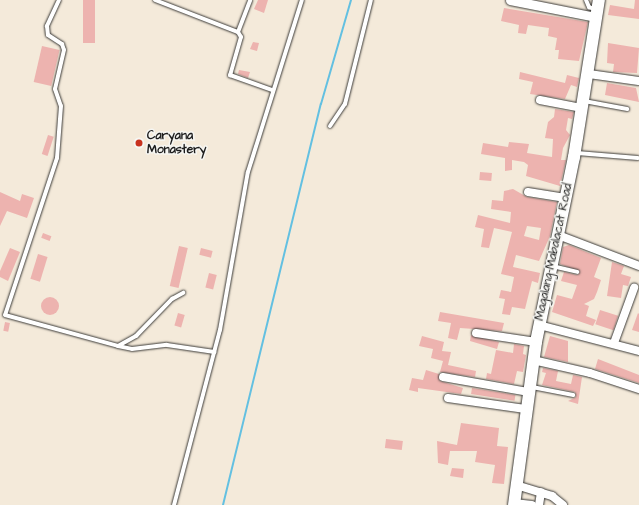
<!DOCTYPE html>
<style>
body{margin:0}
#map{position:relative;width:639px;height:505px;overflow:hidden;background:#f4eada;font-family:"Architects Daughter",sans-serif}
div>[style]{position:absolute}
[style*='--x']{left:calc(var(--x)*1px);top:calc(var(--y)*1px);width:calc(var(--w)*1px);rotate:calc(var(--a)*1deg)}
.stream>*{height:2px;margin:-1px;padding:0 1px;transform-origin:1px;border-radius:1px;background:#63c0e1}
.building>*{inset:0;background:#edb3af;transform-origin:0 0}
.round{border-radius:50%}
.roads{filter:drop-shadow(0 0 1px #3c3b38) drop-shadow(0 0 1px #3c3b38)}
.service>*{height:4px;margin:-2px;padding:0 2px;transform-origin:2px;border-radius:2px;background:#fff}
.minor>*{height:8px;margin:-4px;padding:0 4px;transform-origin:4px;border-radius:4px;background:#fff}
.tertiary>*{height:9px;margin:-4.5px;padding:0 4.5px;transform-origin:4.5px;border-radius:4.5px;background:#fff}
.primary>*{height:12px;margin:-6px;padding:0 6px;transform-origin:6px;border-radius:6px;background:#fff}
.dots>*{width:11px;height:11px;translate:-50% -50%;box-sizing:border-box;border:2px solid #f6f6f2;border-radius:50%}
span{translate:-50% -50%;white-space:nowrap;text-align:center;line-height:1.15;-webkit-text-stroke:3px #f6f6f2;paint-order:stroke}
.poi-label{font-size:12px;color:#1c1c1c;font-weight:700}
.left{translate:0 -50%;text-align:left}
.street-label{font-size:12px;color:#1c1c1c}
</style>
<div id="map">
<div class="stream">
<div style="--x:223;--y:505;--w:413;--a:-76.3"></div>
<div style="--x:321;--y:104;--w:108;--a:-73.9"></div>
</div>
<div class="building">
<div style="left:83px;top:0;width:12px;height:43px"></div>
<div style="clip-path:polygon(258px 0,268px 0,264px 13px,254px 9px)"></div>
<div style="clip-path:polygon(635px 0,639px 0,639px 19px,608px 15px,610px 5px,634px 9px)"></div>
<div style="clip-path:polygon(504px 8px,588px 22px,579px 61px,558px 59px,559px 50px,555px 50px,557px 38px,548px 36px,549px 28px,528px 25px,526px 34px,518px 33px,519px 25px,501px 21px)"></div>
<div style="clip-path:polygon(253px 42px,259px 43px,257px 51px,250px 49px)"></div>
<div style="clip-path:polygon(608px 43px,639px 48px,637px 73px,613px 72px,614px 64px,607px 63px)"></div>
<div style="left:42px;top:46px;width:18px;height:37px;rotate:13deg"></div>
<div style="clip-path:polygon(239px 70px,250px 72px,248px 78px,238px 74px)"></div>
<div style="clip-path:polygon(520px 72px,565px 83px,567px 75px,579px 78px,577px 87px,571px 85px,565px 99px,530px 94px,533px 82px,519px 79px)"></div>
<div style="clip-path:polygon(607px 83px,636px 88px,639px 102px,605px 95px)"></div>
<div style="clip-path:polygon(555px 109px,574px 112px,572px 119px,568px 118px,566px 130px,570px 135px,563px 148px,561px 160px,566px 160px,560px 186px,526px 176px,528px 165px,524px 162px,512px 160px,512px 170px,505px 171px,505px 158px,481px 154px,483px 143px,508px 147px,509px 142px,529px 144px,527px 153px,552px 157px,553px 139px,545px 138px,548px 122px,554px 117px)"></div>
<div style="left:48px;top:135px;width:6px;height:20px;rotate:18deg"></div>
<div style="left:480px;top:172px;width:12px;height:8px;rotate:5deg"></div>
<div style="clip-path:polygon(evenodd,513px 189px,527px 197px,557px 202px,550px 236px,539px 261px,516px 255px,513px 267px,540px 273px,538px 283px,532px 281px,525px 309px,512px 307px,510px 315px,502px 314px,505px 299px,499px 298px,501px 290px,511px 292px,514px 277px,501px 274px,512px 232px,494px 228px,489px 248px,481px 247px,484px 229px,475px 227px,478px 215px,510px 223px,511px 212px,491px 209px,492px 200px,503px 201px,504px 191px,513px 189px,527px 226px,541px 228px,539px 240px,524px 236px,527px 226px)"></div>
<div style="clip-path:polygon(0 192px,20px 201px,22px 194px,34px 198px,27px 218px,7px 211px,0 226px)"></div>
<div style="left:43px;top:233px;width:9px;height:5px;rotate:21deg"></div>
<div style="clip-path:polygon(569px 245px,601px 258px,594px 277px,601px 280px,597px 292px,594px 299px,584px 304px,589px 306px,586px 316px,596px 320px,593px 326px,552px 312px,557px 295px,572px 299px,577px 285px,561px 281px,564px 272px,577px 275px,580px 272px,560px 264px,563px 247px)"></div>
<div style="left:179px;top:246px;width:9px;height:41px;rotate:13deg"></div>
<div style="clip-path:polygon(10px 248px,20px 252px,8px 281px,0 277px,0 271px)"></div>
<div style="left:201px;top:248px;width:12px;height:7px;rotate:14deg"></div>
<div style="left:38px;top:254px;width:10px;height:26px;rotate:17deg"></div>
<div style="clip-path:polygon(612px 262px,624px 266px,621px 274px,631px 277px,628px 286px,623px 285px,621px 298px,607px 296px)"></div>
<div style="left:209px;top:273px;width:8px;height:15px;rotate:14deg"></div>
<div class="round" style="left:41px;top:297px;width:18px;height:18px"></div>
<div style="left:600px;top:310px;width:19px;height:15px;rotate:18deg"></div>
<div style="clip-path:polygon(440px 312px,504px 323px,502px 331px,460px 328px,457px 340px,448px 338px,451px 323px,438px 321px)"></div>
<div style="left:178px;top:313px;width:7px;height:13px;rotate:16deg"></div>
<div style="clip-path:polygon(638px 313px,639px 314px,639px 332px,632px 330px)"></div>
<div style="left:5px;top:322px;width:5px;height:9px;rotate:11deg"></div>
<div style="clip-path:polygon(471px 335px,499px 342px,497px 349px,470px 341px)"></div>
<div style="clip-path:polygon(422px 336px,444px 342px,442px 351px,451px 352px,448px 365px,476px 371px,475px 377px,440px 372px,443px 361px,431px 358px,433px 349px,419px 346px)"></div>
<div style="clip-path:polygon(550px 336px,568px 341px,568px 362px,544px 357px)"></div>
<div style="clip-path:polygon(514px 344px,524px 346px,523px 354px,526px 355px,523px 372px,517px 371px,514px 384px,486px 379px,487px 373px,491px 374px,496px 350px,513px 353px)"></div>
<div style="clip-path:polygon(598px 359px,639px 375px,639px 383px,595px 369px)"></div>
<div style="clip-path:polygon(543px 368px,558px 371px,556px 381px,571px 384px,573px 375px,582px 377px,578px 404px,568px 401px,576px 397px,575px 392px,542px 385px,546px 373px,542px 372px)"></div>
<div style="clip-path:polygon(426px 370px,439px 374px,440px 381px,463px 388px,461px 394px,418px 388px,418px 392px,409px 390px,412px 378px,423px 380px)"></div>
<div style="left:472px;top:388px;width:44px;height:6px;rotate:9deg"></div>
<div style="clip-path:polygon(461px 423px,499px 428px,497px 446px,508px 447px,504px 484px,492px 483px,495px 465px,475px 462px,477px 451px,450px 451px,448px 465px,438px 463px,437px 441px,457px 445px)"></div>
<div style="left:386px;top:439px;width:17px;height:9px;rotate:7deg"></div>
<div style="clip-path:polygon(452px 468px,464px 469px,463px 478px,450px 476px)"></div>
</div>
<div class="roads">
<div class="service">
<div style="--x:59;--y:0;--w:29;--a:115"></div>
<div style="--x:47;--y:26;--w:9;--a:84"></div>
<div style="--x:48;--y:35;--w:17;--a:33"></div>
<div style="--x:62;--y:44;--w:6;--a:72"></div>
<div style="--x:64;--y:50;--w:40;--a:103"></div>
<div style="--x:55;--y:89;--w:18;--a:71"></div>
<div style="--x:61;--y:106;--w:52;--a:94.4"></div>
<div style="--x:57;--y:158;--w:165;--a:108.3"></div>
<div style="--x:5;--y:315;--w:117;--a:15.3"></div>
<div style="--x:118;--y:346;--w:14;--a:12"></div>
<div style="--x:132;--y:349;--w:35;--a:-7"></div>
<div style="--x:167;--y:345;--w:48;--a:8.5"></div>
<div style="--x:155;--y:0;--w:89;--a:21.1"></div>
<div style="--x:238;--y:32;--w:6;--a:59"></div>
<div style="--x:241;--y:37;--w:40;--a:106"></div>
<div style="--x:230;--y:75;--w:45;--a:19.7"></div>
<div style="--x:586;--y:0;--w:8;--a:67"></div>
<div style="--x:589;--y:7;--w:8;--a:23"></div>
<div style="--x:238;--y:32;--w:34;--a:-69"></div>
<div style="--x:584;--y:101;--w:44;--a:10.5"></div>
<div style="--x:330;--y:126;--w:27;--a:-56"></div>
<div style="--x:345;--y:104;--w:107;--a:-76"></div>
<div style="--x:577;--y:153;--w:61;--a:4.7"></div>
<div style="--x:552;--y:266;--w:26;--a:13"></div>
<div style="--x:118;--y:346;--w:21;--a:-29"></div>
<div style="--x:136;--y:336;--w:52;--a:-45.8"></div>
<div style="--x:172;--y:299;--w:13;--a:-29"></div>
<div style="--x:532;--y:387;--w:42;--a:11"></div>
<div style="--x:174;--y:505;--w:181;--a:-75.3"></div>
<div style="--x:220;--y:330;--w:160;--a:-80"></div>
<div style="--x:248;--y:172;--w:180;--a:-72.6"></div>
</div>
<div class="minor">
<div style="--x:589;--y:74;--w:50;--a:8"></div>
<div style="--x:540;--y:100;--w:43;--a:10.8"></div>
<div style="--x:528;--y:192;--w:38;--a:9"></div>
<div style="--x:558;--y:235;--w:87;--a:20.9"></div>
<div style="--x:539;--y:325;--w:103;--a:14.6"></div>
<div style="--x:476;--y:333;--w:61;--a:8.5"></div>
<div style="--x:614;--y:343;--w:59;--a:-70"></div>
<div style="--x:533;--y:360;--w:58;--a:12.8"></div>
<div style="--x:590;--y:373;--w:52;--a:18.1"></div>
<div style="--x:443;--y:377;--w:86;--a:10"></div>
<div style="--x:448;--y:398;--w:78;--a:8.1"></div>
<div style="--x:516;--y:485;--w:38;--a:17"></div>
<div style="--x:552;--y:496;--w:14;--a:39"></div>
<div style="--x:514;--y:503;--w:18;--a:6"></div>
<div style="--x:539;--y:505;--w:13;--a:-81"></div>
</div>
<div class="tertiary">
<div style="--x:510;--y:0;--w:88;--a:11.2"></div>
</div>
<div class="primary">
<div style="--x:514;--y:505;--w:164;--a:-82.3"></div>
<div style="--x:536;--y:342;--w:189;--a:-78.4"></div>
<div style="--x:574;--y:157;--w:159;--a:-81"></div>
</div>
</div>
<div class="dots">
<div style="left:139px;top:143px;background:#c8321e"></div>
</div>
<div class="poi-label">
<span class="left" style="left:147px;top:143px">Caryana<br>Monastery</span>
</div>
<div class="street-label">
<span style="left:554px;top:252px;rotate:-78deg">Magalang-Mabalacat Road</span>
</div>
</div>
